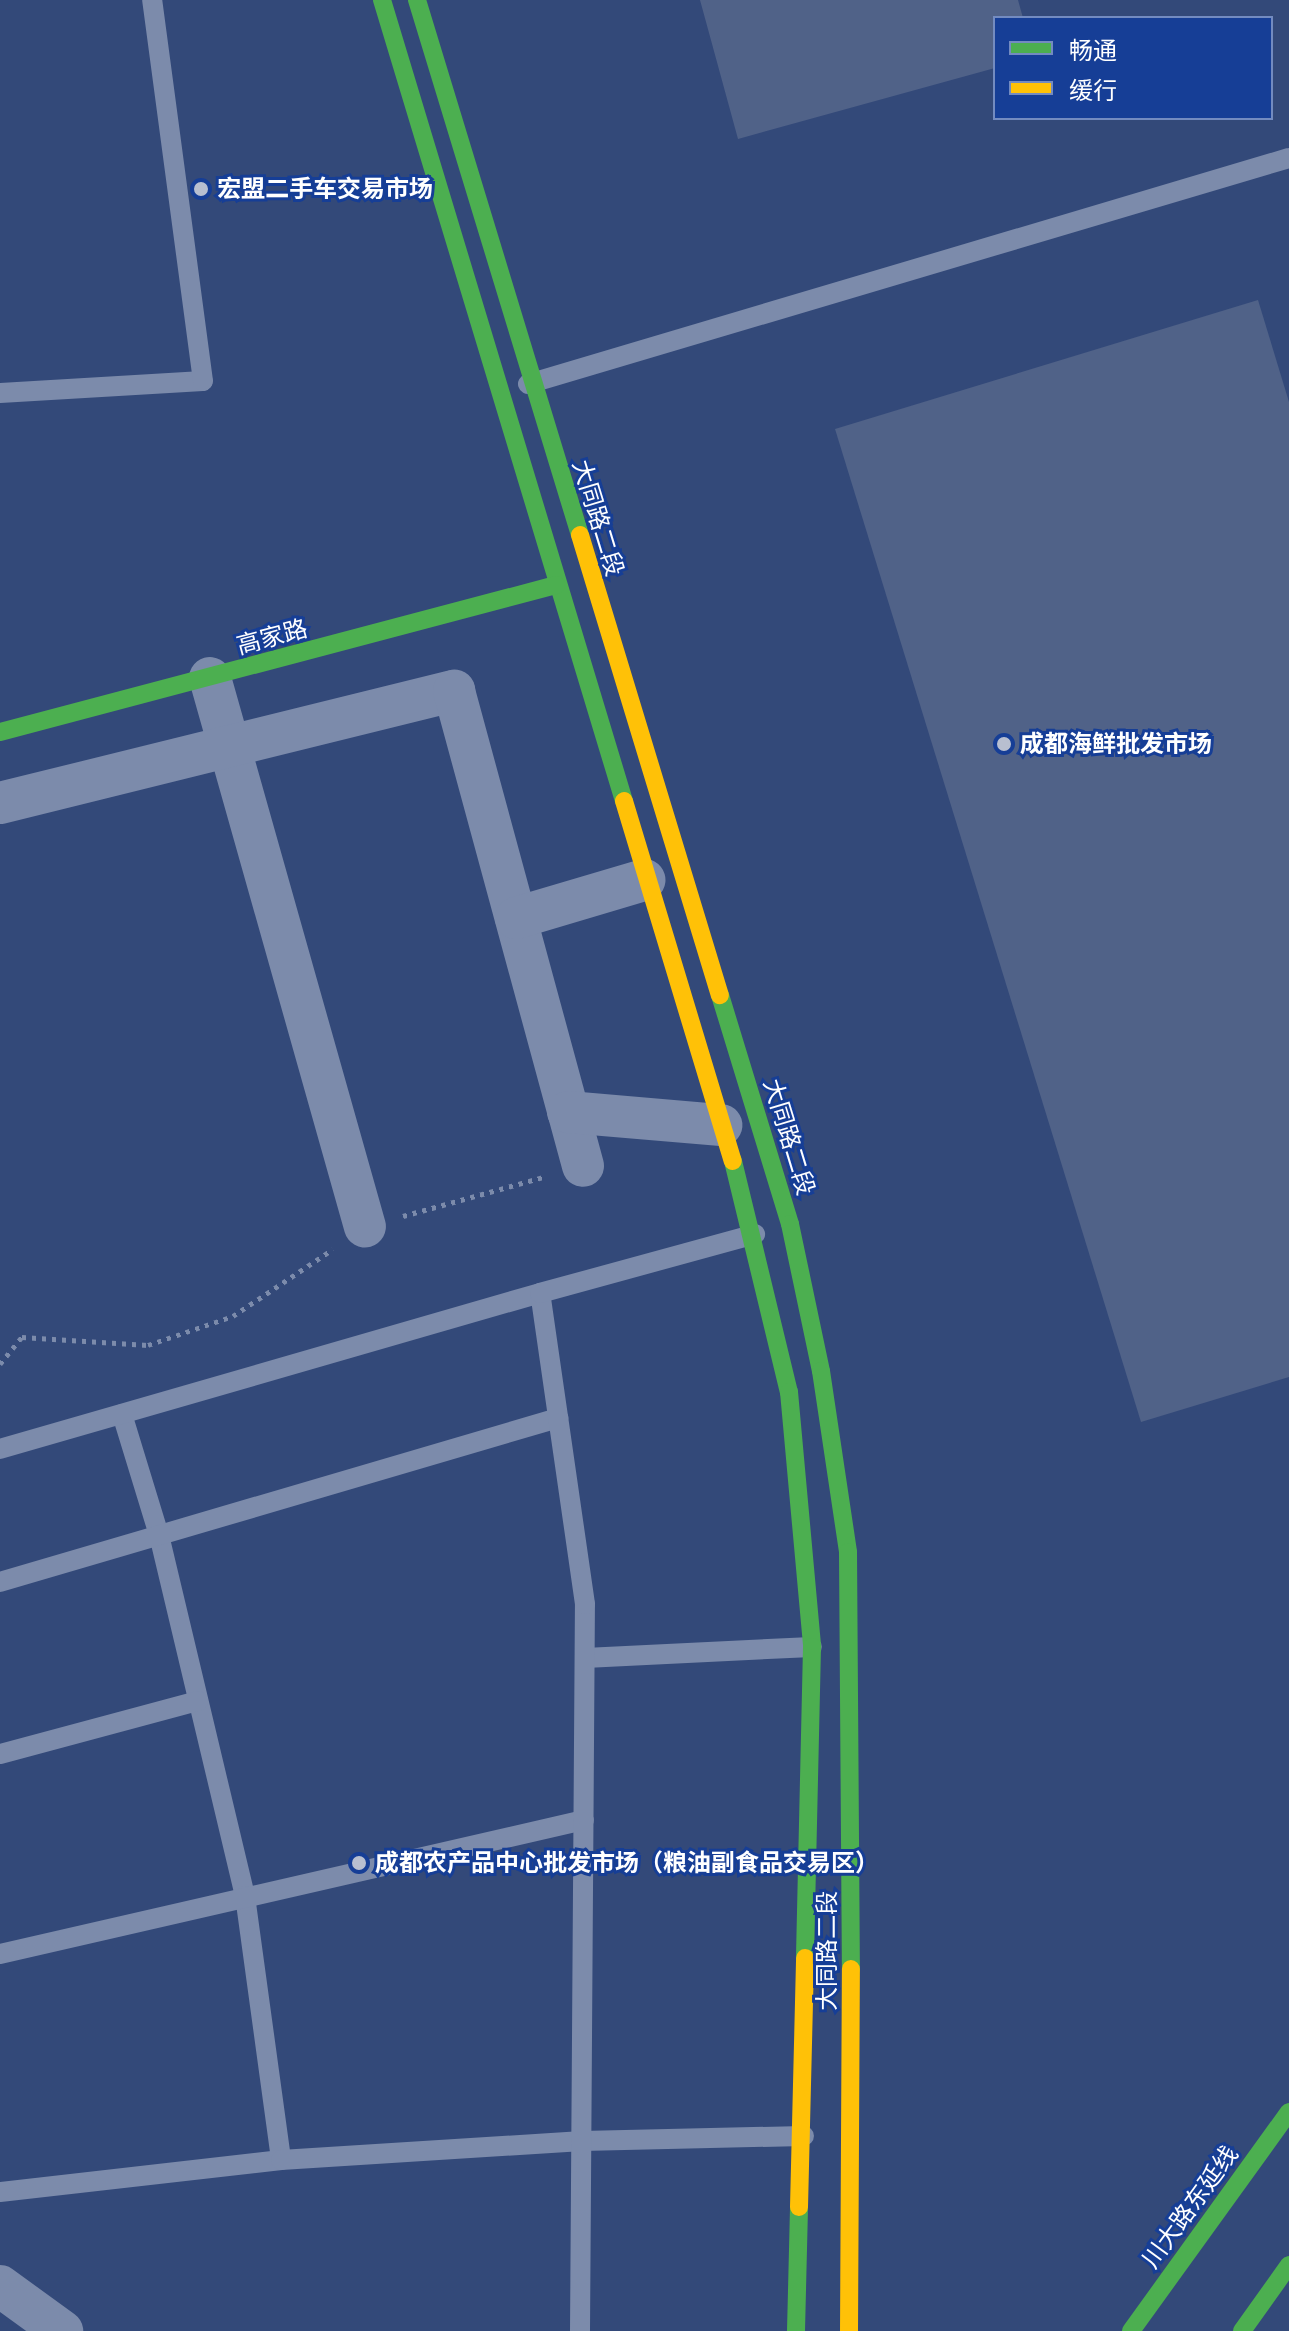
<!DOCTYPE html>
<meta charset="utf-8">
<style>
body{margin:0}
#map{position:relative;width:1289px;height:2331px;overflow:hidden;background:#334979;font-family:Inter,"Noto Sans SC",sans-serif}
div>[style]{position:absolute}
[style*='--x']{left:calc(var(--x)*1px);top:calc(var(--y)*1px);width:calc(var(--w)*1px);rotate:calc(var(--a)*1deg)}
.building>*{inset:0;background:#506288}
.path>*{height:5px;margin-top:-2.5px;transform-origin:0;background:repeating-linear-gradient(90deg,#7c8bab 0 4px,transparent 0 10px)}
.lane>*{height:20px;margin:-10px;padding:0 10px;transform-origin:10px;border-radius:10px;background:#7c8bab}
.street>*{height:42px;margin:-21px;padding:0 21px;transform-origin:21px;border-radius:21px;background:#7c8bab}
.fast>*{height:18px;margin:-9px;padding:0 9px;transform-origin:9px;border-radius:9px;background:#4caf50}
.slow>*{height:18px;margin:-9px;padding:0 9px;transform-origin:9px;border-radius:9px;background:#ffc107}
.dots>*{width:22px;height:22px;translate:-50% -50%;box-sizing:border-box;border:4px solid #163e96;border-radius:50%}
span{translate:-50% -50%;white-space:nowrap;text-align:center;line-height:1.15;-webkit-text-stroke:6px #163e96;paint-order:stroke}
.poi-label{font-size:24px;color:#fff;font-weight:700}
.left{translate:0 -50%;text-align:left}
.street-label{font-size:24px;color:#fff}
.legend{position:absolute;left:993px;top:16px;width:280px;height:104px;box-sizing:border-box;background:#163e96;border:2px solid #738bc0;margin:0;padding:10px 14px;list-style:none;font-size:24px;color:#fff}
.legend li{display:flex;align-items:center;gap:16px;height:40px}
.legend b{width:40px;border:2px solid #738bc0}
</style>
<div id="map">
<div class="building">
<div style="clip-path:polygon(700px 0,1018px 0,1023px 18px,995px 18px,995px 68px,738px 139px)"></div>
<div style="clip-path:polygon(1258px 300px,1289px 402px,1289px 1377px,1141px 1422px,835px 429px)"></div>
</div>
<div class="path">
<div style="--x:403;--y:1216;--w:149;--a:-15.5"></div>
<div style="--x:0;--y:1364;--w:35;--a:-51"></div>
<div style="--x:22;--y:1337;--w:126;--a:3.6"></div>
<div style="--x:148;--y:1345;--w:90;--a:-18.8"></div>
<div style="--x:233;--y:1316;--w:120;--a:-33.8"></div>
</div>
<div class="lane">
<div style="--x:528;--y:384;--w:794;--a:-16.54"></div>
<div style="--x:0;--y:393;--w:203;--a:-3.4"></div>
<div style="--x:203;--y:381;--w:384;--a:-97.6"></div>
<div style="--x:122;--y:1414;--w:127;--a:73"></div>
<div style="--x:159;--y:1535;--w:371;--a:76.6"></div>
<div style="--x:245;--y:1896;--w:266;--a:82.2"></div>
<div style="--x:0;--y:1449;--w:562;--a:-16.11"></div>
<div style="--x:0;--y:1582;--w:582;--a:-16.38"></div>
<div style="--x:585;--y:1658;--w:227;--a:-2.8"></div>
<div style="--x:0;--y:1754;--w:205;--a:-15"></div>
<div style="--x:0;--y:1954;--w:599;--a:-12.92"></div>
<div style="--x:0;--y:2192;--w:283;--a:-6.5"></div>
<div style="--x:281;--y:2160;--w:302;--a:-3.6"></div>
<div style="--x:582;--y:2141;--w:222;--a:-1.3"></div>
<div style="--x:580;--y:2331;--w:727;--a:-89.61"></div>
<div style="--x:585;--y:1604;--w:314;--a:-98.2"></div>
<div style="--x:540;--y:1293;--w:223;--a:-15.3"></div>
</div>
<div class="street">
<div style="--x:210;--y:678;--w:570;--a:74.23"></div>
<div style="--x:0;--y:803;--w:468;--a:-13.9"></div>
<div style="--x:454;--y:691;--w:492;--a:74.8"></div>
<div style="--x:516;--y:918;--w:134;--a:-16.5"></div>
<div style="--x:568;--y:1112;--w:154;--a:4.9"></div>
<div style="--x:0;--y:2286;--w:77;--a:36"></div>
</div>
<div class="fast">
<div style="--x:382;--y:0;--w:837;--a:73.19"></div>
<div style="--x:417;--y:0;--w:559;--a:73.06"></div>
<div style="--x:0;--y:732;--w:575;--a:-14.81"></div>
<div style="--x:720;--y:995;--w:239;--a:73"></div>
<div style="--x:790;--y:1224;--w:150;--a:78.1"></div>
<div style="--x:821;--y:1371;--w:183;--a:81.5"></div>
<div style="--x:848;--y:1552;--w:417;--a:89.6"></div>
<div style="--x:733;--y:1161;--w:238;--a:76.4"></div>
<div style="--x:789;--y:1392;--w:256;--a:84.8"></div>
<div style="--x:812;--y:1647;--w:311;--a:91.3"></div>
<div style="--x:796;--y:2331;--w:124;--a:-88.6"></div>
<div style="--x:1131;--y:2331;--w:270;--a:-54.2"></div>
<div style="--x:1242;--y:2331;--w:81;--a:-54.5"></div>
</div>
<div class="slow">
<div style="--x:580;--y:535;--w:481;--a:73.1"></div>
<div style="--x:624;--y:801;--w:376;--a:73.2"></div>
<div style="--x:799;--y:2207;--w:249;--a:-88.6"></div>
<div style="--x:849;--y:2331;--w:362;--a:-89.7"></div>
</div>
<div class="dots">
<div style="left:201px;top:189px;background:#b8bfd0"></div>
<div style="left:1004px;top:744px;background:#b8bfd0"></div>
<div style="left:359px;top:1863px;background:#b8bfd0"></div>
</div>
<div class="poi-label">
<span class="left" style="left:217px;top:189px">宏盟二手车交易市场</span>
<span class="left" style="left:1020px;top:744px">成都海鲜批发市场</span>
<span class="left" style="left:375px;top:1863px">成都农产品中心批发市场（粮油副食品交易区）</span>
</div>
<div class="street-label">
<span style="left:598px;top:518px;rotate:73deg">大同路二段</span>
<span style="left:272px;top:637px;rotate:-15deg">高家路</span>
<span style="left:789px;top:1137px;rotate:73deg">大同路二段</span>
<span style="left:827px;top:1951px;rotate:-90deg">大同路二段</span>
<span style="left:1190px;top:2207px;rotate:-54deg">川大路东延线</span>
</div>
<ul class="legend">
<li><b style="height:10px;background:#4caf50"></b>畅通</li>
<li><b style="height:10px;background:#ffc107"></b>缓行</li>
</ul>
</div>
